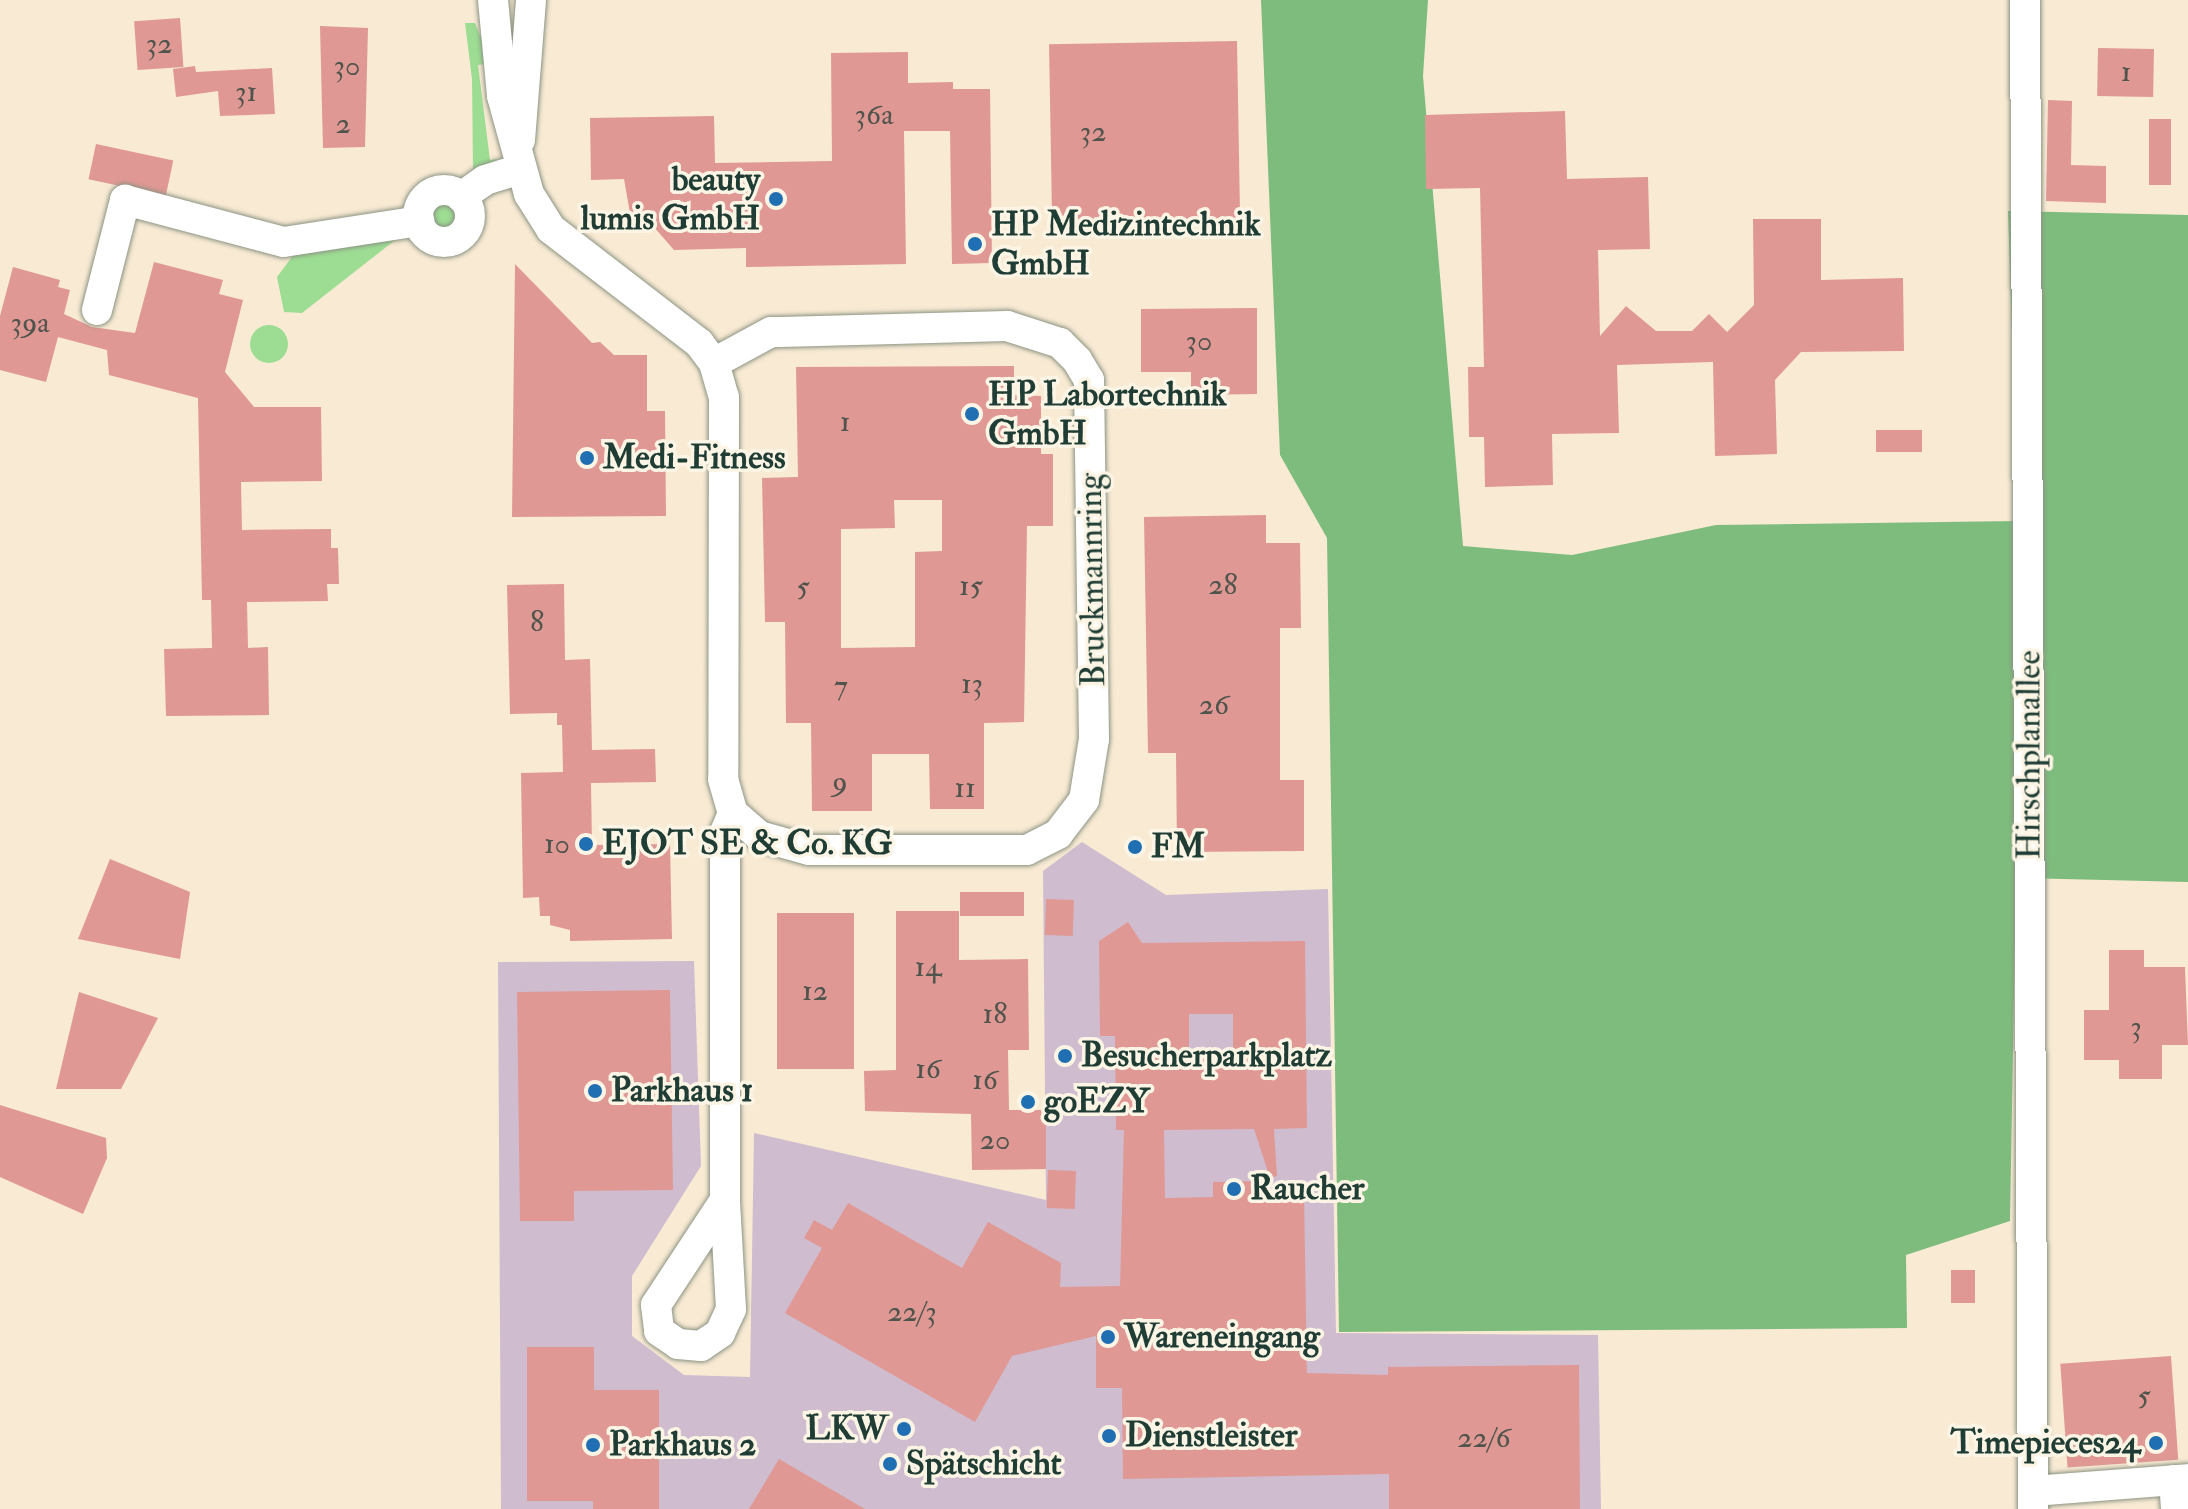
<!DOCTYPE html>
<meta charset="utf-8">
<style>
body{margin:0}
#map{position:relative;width:2188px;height:1509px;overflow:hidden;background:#f8ead3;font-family:"IM FELL Double Pica",serif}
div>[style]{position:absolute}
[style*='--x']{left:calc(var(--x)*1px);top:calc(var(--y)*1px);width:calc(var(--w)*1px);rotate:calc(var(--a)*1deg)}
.industrial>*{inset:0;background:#cfbdcf}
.green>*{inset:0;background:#9ddd93}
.round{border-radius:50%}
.forest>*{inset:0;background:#7ebc7d}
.building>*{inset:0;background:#e09894;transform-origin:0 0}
.roads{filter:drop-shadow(0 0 2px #8c9484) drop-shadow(0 0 2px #8c9484)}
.minor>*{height:30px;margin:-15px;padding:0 15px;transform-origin:15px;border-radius:15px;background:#fff}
.minor>.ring{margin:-15px;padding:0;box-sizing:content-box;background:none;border:30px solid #fff;border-radius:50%}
.dots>*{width:22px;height:22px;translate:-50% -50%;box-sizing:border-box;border:4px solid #fcf5e5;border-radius:50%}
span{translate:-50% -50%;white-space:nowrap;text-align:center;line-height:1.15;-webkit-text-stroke:7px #fcf5e5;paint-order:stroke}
.number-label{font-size:30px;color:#4f544c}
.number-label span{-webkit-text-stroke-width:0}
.poi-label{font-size:34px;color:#1f3d34;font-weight:700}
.right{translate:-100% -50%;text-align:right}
.left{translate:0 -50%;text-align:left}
.street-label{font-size:34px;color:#1f3d34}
</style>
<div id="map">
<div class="industrial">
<div style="clip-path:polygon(1082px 842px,1166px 895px,1328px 889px,1336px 1333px,1598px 1335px,1601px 1509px,501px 1509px,498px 962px,694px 961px,701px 1166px,632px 1276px,632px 1336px,684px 1375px,750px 1377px,754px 1133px,1046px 1200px,1043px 871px)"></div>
</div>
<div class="green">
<div style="clip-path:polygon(465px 23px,475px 23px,482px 40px,486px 64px,478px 65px,490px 160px,499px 159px,473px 171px,472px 79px)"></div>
<div class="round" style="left:427px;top:199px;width:34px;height:34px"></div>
<div style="clip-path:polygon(399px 237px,302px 313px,284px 312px,277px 277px,297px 250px)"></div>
<div class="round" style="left:250px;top:325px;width:38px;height:38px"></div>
</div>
<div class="forest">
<div style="clip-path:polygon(1261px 0,1428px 0,1423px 76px,1463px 546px,1572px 555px,1716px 525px,2018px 521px,2008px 211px,2188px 215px,2188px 882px,2016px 878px,2010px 1221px,1906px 1255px,1907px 1328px,1339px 1332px,1327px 538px,1280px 455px)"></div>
</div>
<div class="building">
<div style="left:180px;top:18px;width:49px;height:46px;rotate:86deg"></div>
<div style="clip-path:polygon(320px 26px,368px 28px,365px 147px,323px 148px)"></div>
<div style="left:1237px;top:41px;width:178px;height:188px;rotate:89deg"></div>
<div style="left:2098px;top:48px;width:56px;height:48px;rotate:1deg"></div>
<div style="clip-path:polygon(908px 52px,908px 83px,953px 82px,953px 89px,990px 89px,992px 263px,952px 264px,950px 131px,904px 131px,906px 264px,746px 267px,746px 248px,674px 250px,647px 219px,631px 219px,624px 179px,591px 180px,590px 118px,714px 116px,715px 163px,832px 161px,831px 53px)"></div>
<div style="clip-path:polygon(195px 66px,196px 72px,272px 68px,275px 114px,220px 116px,218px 91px,176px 97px,173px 69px)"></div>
<div style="clip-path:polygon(2048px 100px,2072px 101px,2071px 165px,2106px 166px,2106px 203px,2046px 201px)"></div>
<div style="clip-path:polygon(1565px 111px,1567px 179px,1648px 177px,1650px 249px,1598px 250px,1600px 336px,1626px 306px,1656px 331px,1692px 331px,1709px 314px,1727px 332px,1754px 305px,1753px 219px,1821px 219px,1821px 280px,1903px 278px,1904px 351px,1801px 352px,1775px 380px,1777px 454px,1715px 456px,1713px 362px,1617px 365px,1619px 433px,1552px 434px,1553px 485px,1485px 487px,1484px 437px,1469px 437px,1468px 367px,1484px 367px,1480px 188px,1426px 189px,1425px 115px)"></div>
<div style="left:2149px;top:119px;width:22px;height:66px"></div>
<div style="left:96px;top:144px;width:79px;height:36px;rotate:12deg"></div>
<div style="clip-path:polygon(154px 262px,223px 280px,219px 294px,243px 300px,225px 372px,254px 407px,321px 407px,322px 481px,241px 482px,242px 530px,331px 529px,331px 548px,338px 548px,339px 584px,327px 584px,328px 601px,247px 602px,248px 648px,268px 647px,269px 715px,166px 716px,164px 649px,212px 648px,211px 600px,202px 600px,198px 398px,109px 375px,107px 350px,58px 337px,46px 382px,0 370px,0 316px,13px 267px,60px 280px,58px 287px,70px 290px,64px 314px,92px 327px,135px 333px)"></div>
<div style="clip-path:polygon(515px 264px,592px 343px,600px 342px,614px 355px,647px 355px,647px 411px,665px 411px,666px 516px,512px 517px)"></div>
<div style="clip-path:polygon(1257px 308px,1257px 394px,1191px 395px,1191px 372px,1141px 372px,1141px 309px)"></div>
<div style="clip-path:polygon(evenodd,1014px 366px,1014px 395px,1041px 396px,1041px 454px,1053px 454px,1053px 526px,1027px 526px,1024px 722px,984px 723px,984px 809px,930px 809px,929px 754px,872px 754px,872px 811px,812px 811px,811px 723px,786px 723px,785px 622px,765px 622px,762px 478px,798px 477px,796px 367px,1014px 366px,894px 500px,942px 500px,942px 551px,915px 552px,915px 647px,841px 648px,841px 529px,895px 528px,894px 500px)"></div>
<div style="left:1876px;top:430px;width:46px;height:22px"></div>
<div style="clip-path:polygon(1266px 515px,1266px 543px,1300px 543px,1301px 628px,1280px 628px,1280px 780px,1304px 780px,1304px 851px,1177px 852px,1176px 753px,1148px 753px,1144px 517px)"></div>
<div style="clip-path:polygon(564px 584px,565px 660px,590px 659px,592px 750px,655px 749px,656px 782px,591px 783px,592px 845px,670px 844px,672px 939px,570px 941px,570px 930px,550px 925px,550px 916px,540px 916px,539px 897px,523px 898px,521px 773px,563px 772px,562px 725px,557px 725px,557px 713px,510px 714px,507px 585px)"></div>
<div style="clip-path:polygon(110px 859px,190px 892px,180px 959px,78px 939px)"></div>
<div style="left:1024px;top:892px;width:24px;height:64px;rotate:90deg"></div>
<div style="left:1046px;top:899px;width:28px;height:36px;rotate:2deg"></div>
<div style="clip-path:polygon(896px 911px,959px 911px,959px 960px,1028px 959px,1029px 1050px,1008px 1050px,1009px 1110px,1046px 1110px,1046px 1169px,972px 1170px,971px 1114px,865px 1111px,864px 1071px,896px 1070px)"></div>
<div style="left:777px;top:913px;width:77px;height:156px"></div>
<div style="clip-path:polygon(evenodd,1128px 922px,1142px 943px,1305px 941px,1307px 1128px,1274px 1129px,1277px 1176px,1270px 1178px,1254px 1129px,1164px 1130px,1165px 1198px,1213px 1197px,1213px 1182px,1255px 1181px,1256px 1196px,1304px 1195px,1307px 1373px,1388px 1375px,1388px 1367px,1579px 1365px,1580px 1509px,1389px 1509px,1389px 1474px,1123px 1479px,1122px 1388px,1096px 1388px,1096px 1336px,1012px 1356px,975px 1422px,785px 1313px,822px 1248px,804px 1238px,814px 1220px,832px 1230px,848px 1203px,962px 1268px,988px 1222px,1061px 1263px,1060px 1287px,1120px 1286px,1124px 1130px,1116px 1130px,1115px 1036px,1100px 1036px,1099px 941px,1128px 922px,1189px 1014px,1233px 1014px,1233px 1056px,1189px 1056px,1189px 1014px)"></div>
<div style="clip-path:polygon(2109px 950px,2144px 950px,2144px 967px,2185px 967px,2188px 1045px,2162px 1045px,2162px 1079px,2119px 1079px,2119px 1060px,2084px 1060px,2084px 1010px,2109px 1010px)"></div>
<div style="clip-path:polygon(670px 990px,673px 1190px,574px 1191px,574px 1221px,520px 1221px,517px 992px)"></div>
<div style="clip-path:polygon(79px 992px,158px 1018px,121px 1089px,56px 1089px)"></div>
<div style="clip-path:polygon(0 1105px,106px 1138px,107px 1158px,83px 1214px,0 1177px)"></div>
<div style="left:1048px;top:1170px;width:28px;height:38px;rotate:2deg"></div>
<div style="left:1951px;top:1270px;width:24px;height:33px"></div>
<div style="clip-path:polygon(527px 1347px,594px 1347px,594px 1390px,659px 1390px,659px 1509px,593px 1509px,593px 1501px,527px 1501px)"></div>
<div style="left:2171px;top:1356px;width:104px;height:111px;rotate:86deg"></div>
<div style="clip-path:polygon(779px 1459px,865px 1509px,749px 1509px)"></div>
</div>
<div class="roads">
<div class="minor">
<div style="--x:493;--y:0;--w:96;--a:84.6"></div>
<div style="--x:502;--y:96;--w:102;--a:74.6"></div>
<div style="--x:529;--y:194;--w:41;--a:57.8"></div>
<div style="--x:551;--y:229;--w:187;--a:37.6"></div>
<div style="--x:699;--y:343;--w:25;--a:53"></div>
<div style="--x:714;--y:363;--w:35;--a:74"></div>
<div style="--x:724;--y:397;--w:382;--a:90.1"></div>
<div style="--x:723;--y:779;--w:35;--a:74"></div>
<div style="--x:733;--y:813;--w:35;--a:41"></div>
<div style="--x:759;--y:836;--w:52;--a:15.6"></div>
<div style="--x:809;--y:850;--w:218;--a:0"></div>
<div style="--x:1027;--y:850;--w:35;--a:-27"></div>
<div style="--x:1058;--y:834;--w:43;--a:-52.6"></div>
<div style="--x:1084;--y:800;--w:62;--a:-80.7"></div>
<div style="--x:1094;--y:739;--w:359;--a:-90.8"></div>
<div style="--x:1089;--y:380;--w:23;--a:-121"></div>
<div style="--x:1077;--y:360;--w:24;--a:-135"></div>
<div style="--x:1060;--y:343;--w:56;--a:-162.2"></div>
<div style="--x:1007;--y:326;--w:236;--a:178.5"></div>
<div style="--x:771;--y:332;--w:65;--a:151.5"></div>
<div style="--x:2025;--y:0;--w:1509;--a:89.7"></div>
<div style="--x:520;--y:140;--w:140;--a:-85.5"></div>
<div class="ring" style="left:418px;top:190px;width:22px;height:22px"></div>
<div style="--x:461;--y:197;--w:29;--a:-35"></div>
<div style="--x:485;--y:180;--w:37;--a:-17"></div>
<div style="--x:97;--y:310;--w:114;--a:-75.7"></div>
<div style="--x:125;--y:200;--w:164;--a:14.8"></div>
<div style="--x:284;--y:242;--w:137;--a:-8.8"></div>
<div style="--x:725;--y:1200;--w:126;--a:123.3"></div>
<div style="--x:656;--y:1305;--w:26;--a:83"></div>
<div style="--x:659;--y:1331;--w:23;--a:34"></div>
<div style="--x:678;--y:1344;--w:23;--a:5"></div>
<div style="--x:701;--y:1346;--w:23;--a:-34"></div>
<div style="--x:720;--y:1333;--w:26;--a:-65"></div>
<div style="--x:731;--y:1309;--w:109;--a:-93.2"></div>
<div style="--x:725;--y:1200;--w:368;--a:-90"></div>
<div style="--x:725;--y:832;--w:21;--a:-67"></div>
<div style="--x:2174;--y:1480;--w:29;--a:86"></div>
<div style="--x:2033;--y:1491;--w:155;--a:-4.4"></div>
</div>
</div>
<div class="dots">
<div style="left:776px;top:199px;background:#1f6fb2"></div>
<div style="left:975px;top:244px;background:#1f6fb2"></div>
<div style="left:972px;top:414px;background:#1f6fb2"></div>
<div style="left:587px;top:458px;background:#1f6fb2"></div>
<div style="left:586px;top:844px;background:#1f6fb2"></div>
<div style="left:1135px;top:847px;background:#1f6fb2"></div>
<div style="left:1065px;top:1056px;background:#1f6fb2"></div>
<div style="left:595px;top:1091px;background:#1f6fb2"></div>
<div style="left:1028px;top:1102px;background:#1f6fb2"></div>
<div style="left:1234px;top:1189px;background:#1f6fb2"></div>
<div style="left:1108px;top:1337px;background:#1f6fb2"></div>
<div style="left:904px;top:1429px;background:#1f6fb2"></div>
<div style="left:1109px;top:1436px;background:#1f6fb2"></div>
<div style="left:2156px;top:1443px;background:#1f6fb2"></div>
<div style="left:593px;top:1445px;background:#1f6fb2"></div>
<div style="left:890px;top:1464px;background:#1f6fb2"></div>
</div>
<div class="number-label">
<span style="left:159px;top:44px">32</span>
<span style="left:347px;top:66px">30</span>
<span style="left:2126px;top:72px">1</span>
<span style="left:246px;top:92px">31</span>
<span style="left:874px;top:115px">36a</span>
<span style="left:343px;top:124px">2</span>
<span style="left:1093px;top:132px">32</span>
<span style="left:30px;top:323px">39a</span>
<span style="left:1199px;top:341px">30</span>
<span style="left:845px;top:422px">1</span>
<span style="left:1223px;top:585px">28</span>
<span style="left:971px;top:586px">15</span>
<span style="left:803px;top:587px">5</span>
<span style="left:537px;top:622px">8</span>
<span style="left:972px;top:684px">13</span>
<span style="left:841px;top:686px">7</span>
<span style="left:1214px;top:705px">26</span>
<span style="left:840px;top:782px">9</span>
<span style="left:965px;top:788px">11</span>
<span style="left:557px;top:844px">10</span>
<span style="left:928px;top:967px">14</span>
<span style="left:815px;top:991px">12</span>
<span style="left:995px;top:1014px">18</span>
<span style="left:2136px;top:1027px">3</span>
<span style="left:928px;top:1069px">16</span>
<span style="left:985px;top:1080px">16</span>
<span style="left:995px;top:1140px">20</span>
<span style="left:912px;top:1312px">22/3</span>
<span style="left:2144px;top:1396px">5</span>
<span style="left:1484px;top:1438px">22/6</span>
</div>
<div class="poi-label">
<span class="right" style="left:760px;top:199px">beauty<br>lumis GmbH</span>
<span class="left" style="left:991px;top:244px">HP Medizintechnik<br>GmbH</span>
<span class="left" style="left:988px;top:414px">HP Labortechnik<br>GmbH</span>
<span class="left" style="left:603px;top:458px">Medi-Fitness</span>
<span class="left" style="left:602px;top:844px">EJOT SE &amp; Co. KG</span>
<span class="left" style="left:1151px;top:847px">FM</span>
<span class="left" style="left:1081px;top:1056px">Besucherparkplatz</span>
<span class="left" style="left:611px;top:1091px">Parkhaus 1</span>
<span class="left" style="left:1044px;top:1102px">goEZY</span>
<span class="left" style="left:1250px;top:1189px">Raucher</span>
<span class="left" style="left:1124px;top:1337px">Wareneingang</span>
<span class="right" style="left:888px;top:1429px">LKW</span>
<span class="left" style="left:1125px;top:1436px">Dienstleister</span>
<span class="right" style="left:2140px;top:1443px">Timepieces24</span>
<span class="left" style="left:609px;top:1445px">Parkhaus 2</span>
<span class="left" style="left:906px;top:1464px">Spätschicht</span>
</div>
<div class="street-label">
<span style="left:1092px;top:580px;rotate:-91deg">Bruckmannring</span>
<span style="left:2029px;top:755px;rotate:-90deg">Hirschplanallee</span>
</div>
</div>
